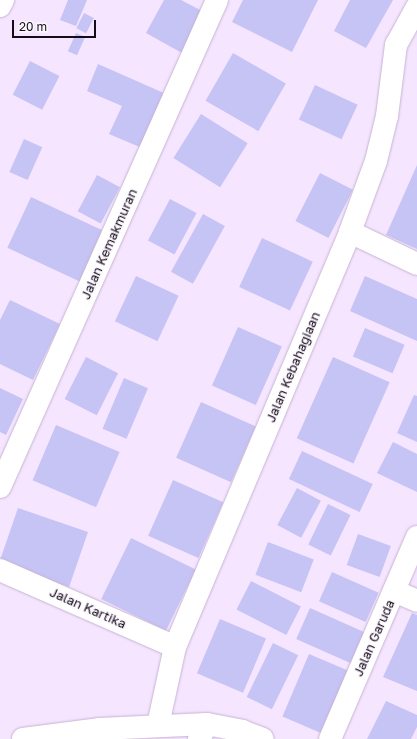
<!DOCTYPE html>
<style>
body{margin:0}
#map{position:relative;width:417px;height:739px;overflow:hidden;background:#f5e5ff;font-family:"Golos Text",sans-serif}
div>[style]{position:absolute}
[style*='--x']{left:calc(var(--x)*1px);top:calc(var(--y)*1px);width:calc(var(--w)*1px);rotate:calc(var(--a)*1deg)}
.building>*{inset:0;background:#c6c3f5;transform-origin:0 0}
.roads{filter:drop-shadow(0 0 1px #c7b3d2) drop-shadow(0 0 1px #c7b3d2)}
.minor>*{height:22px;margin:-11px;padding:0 11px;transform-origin:11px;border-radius:11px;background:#fff}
.major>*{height:22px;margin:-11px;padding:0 11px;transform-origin:11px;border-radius:11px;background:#fff}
span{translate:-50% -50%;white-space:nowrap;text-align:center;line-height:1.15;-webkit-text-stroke:3px #fcf7fe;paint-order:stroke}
.street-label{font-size:13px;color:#140d18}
.scale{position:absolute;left:12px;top:20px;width:84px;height:18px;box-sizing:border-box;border:2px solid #140d18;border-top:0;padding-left:5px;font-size:12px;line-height:14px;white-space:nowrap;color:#140d18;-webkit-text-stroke:3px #fcf7fe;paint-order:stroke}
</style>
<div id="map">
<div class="building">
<div style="clip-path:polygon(68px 0,87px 0,76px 26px,60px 20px)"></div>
<div style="clip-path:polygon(164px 0,181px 0,204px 12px,182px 53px,146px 33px)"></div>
<div style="clip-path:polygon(243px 0,318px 0,292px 52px,232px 22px)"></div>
<div style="clip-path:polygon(350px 0,393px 0,366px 48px,334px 31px)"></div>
<div style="left:84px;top:13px;width:11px;height:17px;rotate:27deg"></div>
<div style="left:76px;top:33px;width:10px;height:20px;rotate:24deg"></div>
<div style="left:233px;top:53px;width:61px;height:55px;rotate:30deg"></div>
<div style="left:30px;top:61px;width:33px;height:38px;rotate:27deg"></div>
<div style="clip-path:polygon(98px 64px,166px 94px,142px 148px,109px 134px,122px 106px,87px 91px)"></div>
<div style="left:315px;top:85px;width:47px;height:38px;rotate:25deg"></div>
<div style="left:201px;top:114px;width:55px;height:52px;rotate:32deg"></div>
<div style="left:24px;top:139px;width:20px;height:36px;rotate:24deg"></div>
<div style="clip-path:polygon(417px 165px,417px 249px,386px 235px)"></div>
<div style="left:320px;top:173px;width:37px;height:54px;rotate:27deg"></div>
<div style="left:97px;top:175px;width:26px;height:41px;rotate:28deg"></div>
<div style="left:31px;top:197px;width:84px;height:56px;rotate:25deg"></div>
<div style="left:170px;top:199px;width:30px;height:47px;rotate:28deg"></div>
<div style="left:203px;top:214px;width:25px;height:66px;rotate:29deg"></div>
<div style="left:262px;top:238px;width:56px;height:54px;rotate:25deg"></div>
<div style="left:136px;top:276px;width:47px;height:50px;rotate:25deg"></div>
<div style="clip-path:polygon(365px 276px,417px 299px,417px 341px,350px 311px)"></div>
<div style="clip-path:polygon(10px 300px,60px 324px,33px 380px,0 364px,0 320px)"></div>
<div style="left:238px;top:327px;width:48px;height:64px;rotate:24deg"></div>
<div style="left:365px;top:328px;width:43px;height:31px;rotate:23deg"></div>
<div style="left:86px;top:357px;width:36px;height:47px;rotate:27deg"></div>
<div style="left:333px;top:357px;width:62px;height:89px;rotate:24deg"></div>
<div style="left:124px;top:378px;width:26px;height:55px;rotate:23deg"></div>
<div style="clip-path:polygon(0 388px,23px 399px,6px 435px,0 432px)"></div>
<div style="clip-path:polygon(414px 395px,417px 396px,417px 442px,397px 433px)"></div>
<div style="left:201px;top:402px;width:60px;height:61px;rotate:24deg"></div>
<div style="left:56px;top:425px;width:69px;height:60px;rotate:23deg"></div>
<div style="clip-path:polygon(393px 442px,417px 454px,417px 492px,377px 473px)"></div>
<div style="left:302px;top:451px;width:78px;height:31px;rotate:25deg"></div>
<div style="left:173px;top:480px;width:55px;height:61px;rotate:24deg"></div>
<div style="left:297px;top:488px;width:27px;height:42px;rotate:28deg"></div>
<div style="left:328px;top:504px;width:25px;height:45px;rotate:26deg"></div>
<div style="left:18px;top:508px;width:74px;height:58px;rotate:19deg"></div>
<div style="left:358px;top:534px;width:35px;height:33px;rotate:20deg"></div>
<div style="left:131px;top:538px;width:72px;height:68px;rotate:26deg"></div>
<div style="left:268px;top:542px;width:49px;height:35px;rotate:21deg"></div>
<div style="left:332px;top:572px;width:51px;height:32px;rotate:24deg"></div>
<div style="left:251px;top:581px;width:56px;height:32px;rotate:27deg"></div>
<div style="left:310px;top:608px;width:61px;height:34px;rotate:24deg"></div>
<div style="clip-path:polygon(412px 613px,417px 615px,417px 691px,383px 677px)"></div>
<div style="left:220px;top:619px;width:50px;height:59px;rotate:23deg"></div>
<div style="left:273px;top:643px;width:28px;height:60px;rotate:26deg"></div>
<div style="left:309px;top:654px;width:50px;height:68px;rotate:23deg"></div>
<div style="clip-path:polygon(386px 701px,417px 715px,417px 727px,411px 739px,367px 739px)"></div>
</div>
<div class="roads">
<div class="minor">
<div style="--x:0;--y:6;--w:7;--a:-63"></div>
<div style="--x:350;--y:232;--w:74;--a:25.5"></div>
<div style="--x:0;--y:487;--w:533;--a:-65.98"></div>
<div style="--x:0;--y:570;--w:191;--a:23.7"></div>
<div style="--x:394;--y:591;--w:25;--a:23"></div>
<div style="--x:158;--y:725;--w:80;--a:-77.7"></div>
<div style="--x:175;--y:647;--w:450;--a:-67.1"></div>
<div style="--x:350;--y:232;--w:76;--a:-69.9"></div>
<div style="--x:376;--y:161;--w:46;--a:-76.3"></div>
<div style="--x:387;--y:116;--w:72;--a:-82.8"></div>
<div style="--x:396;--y:45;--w:43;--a:-61.1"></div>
<div style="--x:199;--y:739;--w:17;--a:-62"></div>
<div style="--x:330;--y:739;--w:220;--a:-66.7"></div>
</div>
<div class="major">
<div style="--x:23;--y:739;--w:78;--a:-7.4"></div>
<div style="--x:100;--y:729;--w:107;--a:-2.7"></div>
<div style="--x:207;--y:724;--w:36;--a:11"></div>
<div style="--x:242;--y:731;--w:22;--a:21"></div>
</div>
</div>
<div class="street-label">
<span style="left:109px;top:244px;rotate:-66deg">Jalan Kemakmuran</span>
<span style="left:293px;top:367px;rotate:-67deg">Jalan Kebahagiaan</span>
<span style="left:88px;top:608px;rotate:24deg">Jalan Kartika</span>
<span style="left:374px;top:638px;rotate:-66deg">Jalan Garuda</span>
</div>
<div class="scale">20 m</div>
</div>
